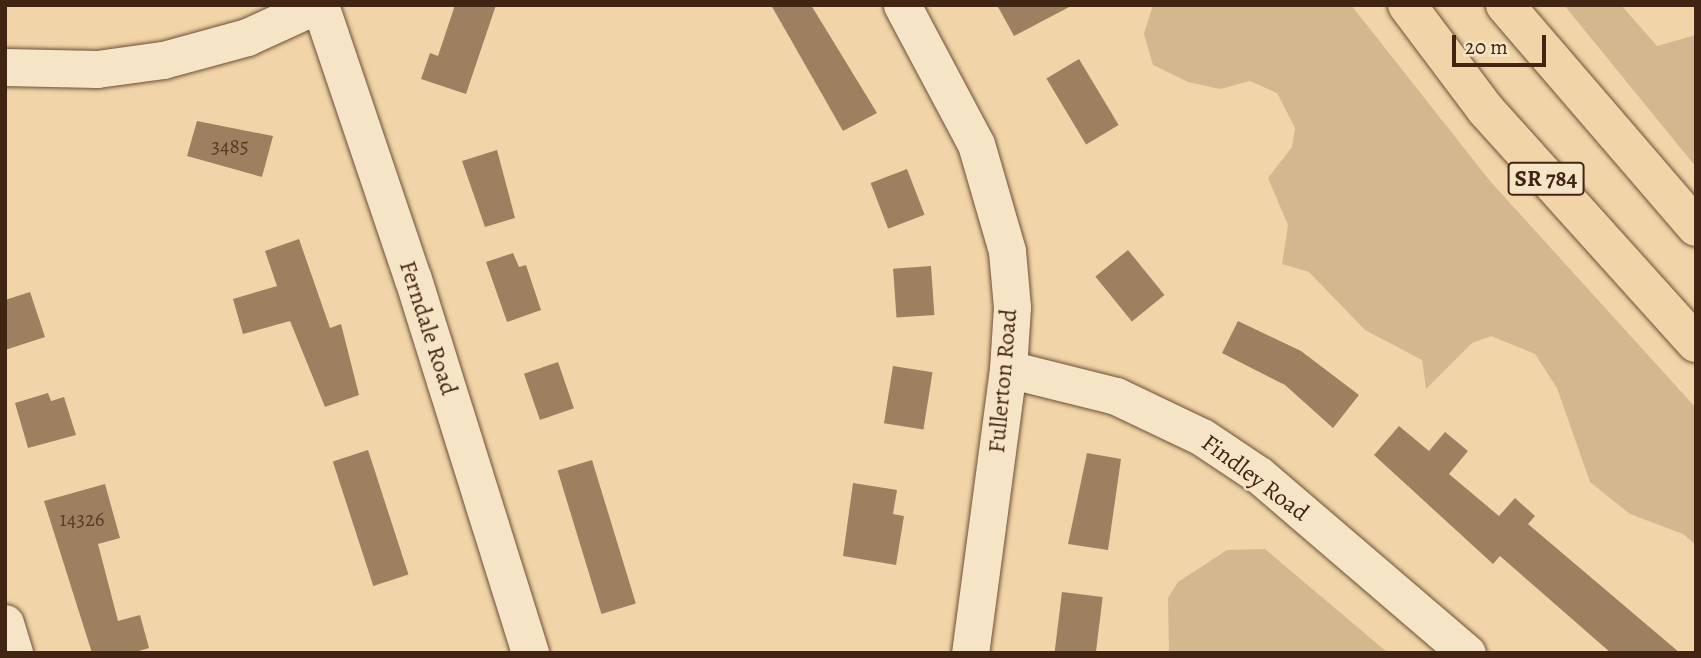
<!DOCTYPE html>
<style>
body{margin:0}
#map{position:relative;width:1701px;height:658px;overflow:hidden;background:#f1d5a8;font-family:Alegreya,serif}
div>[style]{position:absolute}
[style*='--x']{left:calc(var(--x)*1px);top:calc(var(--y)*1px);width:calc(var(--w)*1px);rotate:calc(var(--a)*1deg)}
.green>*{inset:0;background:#d3b78e}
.building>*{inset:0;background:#9d8060;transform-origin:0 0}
.roads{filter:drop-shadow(0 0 2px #6e5038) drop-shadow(0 0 2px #6e5038)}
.minor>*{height:37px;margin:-18.5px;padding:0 18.5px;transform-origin:18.5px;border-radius:18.5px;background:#f6e4c6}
.major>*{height:38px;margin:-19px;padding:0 19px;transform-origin:19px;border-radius:19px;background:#f1d5a8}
span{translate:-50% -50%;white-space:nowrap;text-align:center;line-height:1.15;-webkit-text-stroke:5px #f6e4c6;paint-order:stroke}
.number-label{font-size:21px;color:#593b26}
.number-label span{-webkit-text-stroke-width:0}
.shield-label span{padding:2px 5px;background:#f6e4c6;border:2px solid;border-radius:5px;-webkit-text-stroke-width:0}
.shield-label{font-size:23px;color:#422412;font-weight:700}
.street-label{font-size:24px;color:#422412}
.frame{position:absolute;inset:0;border:7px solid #422412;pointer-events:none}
.scale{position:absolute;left:1452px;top:35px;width:94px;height:32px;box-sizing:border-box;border:4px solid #422412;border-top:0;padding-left:9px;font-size:21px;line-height:24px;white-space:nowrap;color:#422412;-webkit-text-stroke:5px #f6e4c6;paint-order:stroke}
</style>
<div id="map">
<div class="green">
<div style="clip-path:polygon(1153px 5px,1351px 5px,1490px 181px,1696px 408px,1696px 545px,1683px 534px,1630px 514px,1590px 482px,1557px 388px,1535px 354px,1491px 336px,1472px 343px,1426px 389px,1422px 360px,1365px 330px,1309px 272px,1282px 264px,1288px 225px,1268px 178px,1292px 147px,1295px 128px,1277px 93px,1250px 81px,1220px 89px,1188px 82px,1153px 65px,1144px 34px)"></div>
<div style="clip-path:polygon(1564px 5px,1621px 5px,1657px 46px,1696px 35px,1696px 167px)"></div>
<div style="clip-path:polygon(1265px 549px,1388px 653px,1169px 653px,1168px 598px,1178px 582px,1227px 550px)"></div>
</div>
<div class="building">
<div style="clip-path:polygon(455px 5px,496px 5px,466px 94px,421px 79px,430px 53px,438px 56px)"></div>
<div style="clip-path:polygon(771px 5px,811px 5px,877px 113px,843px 131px)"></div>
<div style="clip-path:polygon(997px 5px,1073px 5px,1014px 36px)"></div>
<div style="left:1079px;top:59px;width:77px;height:38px;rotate:59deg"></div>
<div style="clip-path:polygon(197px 121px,273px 136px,262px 177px,187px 156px)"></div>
<div style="clip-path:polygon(497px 150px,515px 218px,485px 227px,462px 161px)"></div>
<div style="left:907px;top:169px;width:49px;height:39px;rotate:69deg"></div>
<div style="clip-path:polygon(299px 239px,330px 328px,341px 324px,359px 395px,325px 407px,290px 321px,243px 334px,233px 299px,277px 286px,265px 251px)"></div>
<div style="left:1128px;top:250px;width:58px;height:42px;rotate:51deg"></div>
<div style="clip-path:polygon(513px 253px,519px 267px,526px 265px,541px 310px,507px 322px,486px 262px)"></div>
<div style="left:931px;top:266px;width:49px;height:38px;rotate:86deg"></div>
<div style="clip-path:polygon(30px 292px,45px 337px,5px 350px,5px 300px)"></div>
<div style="clip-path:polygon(1238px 321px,1301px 351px,1359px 395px,1333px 428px,1285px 385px,1222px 353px)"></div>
<div style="left:558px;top:362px;width:49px;height:36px;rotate:71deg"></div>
<div style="left:893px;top:366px;width:40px;height:58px;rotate:9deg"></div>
<div style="clip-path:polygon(48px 393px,51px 401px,64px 397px,76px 435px,28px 448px,15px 403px)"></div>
<div style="clip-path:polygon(1399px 426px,1429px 451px,1445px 432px,1468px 451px,1449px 474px,1499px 516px,1515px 498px,1535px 516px,1528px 524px,1680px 653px,1611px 653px,1500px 556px,1493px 564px,1374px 455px)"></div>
<div style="left:368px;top:450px;width:131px;height:37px;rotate:72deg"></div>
<div style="clip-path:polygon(1087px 453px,1121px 459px,1108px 550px,1068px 544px)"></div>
<div style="left:592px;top:460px;width:150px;height:36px;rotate:73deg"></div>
<div style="clip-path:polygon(853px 483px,897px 490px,893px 514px,904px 516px,896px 565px,843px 556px)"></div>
<div style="clip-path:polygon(105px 484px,120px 538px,98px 544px,118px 621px,140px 615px,149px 648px,132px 653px,92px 653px,44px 501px)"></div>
<div style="left:1062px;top:592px;width:41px;height:61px;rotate:7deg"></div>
</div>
<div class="roads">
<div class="minor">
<div style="--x:320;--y:5;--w:289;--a:71.3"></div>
<div style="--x:413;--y:279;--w:392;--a:72.6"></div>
<div style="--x:902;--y:5;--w:157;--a:62"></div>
<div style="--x:976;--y:144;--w:111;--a:73.8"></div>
<div style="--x:1007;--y:251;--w:56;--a:84.9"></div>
<div style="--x:1012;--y:307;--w:62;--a:93.7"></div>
<div style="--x:1008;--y:369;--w:287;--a:97.6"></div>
<div style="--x:5;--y:67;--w:92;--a:1.2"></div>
<div style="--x:97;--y:69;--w:67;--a:-7.8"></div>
<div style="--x:163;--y:60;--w:87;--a:-15.3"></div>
<div style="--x:247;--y:37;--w:77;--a:-24.6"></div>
<div style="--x:1008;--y:369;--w:111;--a:14"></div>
<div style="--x:1116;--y:396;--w:95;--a:25.5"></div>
<div style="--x:1202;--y:437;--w:69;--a:33.7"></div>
<div style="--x:1259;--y:475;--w:274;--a:40.6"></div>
<div style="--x:5;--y:623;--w:31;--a:73"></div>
</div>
<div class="major">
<div style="--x:1407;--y:5;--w:130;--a:53.1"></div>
<div style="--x:1485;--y:109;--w:315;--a:48"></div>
<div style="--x:1505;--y:5;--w:293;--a:49.3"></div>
</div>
</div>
<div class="number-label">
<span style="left:230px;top:146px">3485</span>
<span style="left:82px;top:519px">14326</span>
</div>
<div class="shield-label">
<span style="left:1546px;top:179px">SR 784</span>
</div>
<div class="street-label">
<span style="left:428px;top:328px;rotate:72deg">Ferndale Road</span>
<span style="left:1003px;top:381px;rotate:-85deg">Fullerton Road</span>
<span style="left:1255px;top:478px;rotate:37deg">Findley Road</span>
</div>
<div class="frame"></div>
<div class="scale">20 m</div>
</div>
